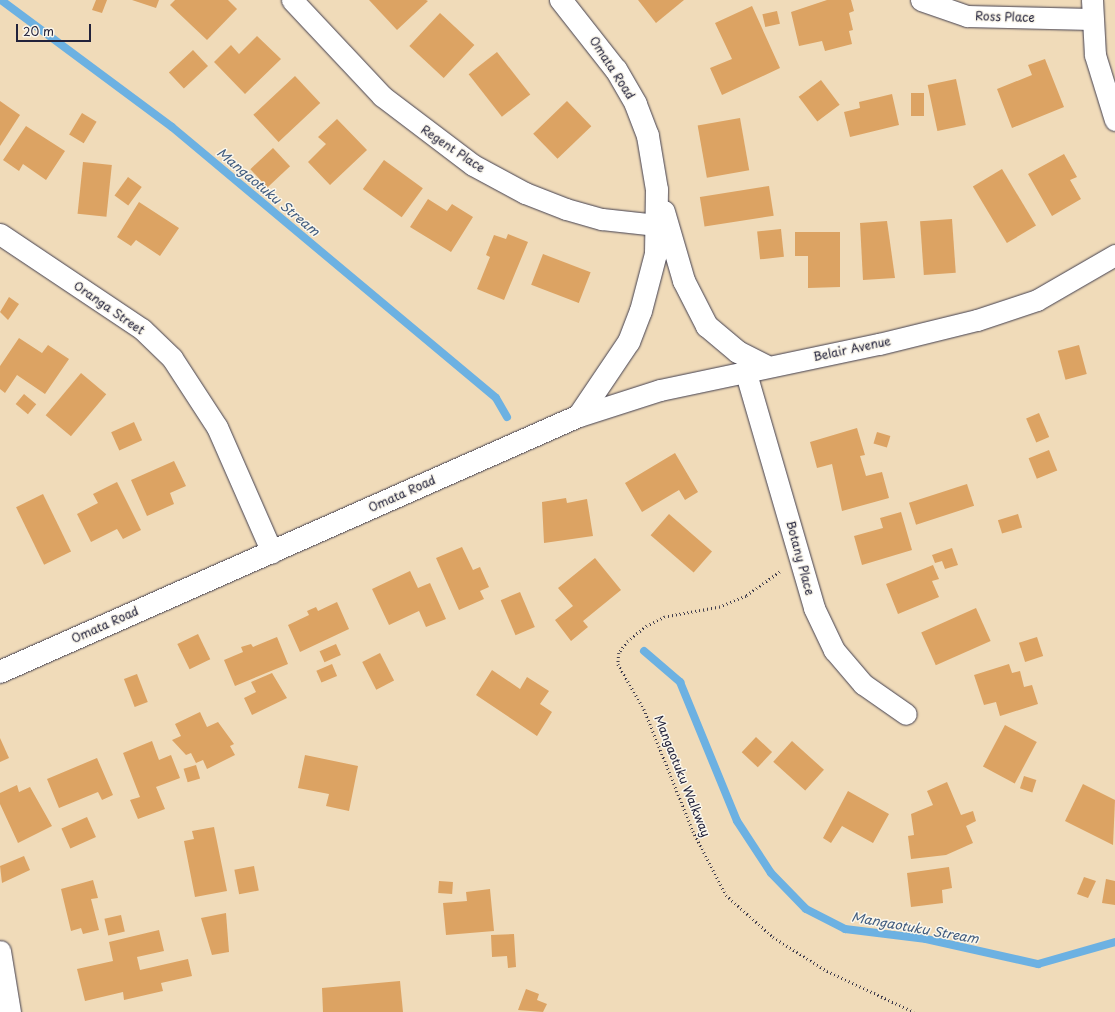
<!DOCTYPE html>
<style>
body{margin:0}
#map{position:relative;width:1115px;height:1012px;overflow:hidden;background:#f0dbb9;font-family:"Playpen Sans",sans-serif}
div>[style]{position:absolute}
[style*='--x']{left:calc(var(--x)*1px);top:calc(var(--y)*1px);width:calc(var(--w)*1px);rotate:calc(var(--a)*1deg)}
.stream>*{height:8px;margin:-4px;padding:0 4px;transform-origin:4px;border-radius:4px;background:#6cb1e2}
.building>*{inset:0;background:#dca363;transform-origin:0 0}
.path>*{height:2.5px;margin-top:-1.25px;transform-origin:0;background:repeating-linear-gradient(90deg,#413e4e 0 1px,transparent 0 4px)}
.roads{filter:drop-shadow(0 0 1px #413e4e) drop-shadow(0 0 1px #413e4e)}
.street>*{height:21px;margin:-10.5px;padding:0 10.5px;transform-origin:10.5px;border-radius:10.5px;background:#fff}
.secondary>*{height:22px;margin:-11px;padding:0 11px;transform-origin:11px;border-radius:11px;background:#fff}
span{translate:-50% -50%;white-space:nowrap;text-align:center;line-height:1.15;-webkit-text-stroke:3px #fbf7ec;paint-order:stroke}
.street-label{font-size:12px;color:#22223b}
.water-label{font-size:13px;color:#405b7e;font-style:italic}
.scale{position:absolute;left:16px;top:24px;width:75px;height:18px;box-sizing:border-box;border:2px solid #22223b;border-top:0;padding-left:5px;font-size:12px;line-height:14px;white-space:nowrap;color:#22223b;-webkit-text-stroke:3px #fbf7ec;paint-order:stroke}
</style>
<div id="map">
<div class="stream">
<div style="--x:1;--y:0;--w:213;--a:36.6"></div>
<div style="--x:172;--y:127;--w:422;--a:39.9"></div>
<div style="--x:496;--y:398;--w:22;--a:60"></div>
<div style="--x:644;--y:651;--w:48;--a:40.7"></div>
<div style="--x:680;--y:682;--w:150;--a:67.7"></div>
<div style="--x:737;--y:821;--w:62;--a:56.8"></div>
<div style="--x:771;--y:873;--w:50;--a:45.8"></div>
<div style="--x:806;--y:909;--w:44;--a:27.1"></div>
<div style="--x:845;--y:929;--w:82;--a:7"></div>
<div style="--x:926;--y:939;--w:115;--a:12.6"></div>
<div style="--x:1038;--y:964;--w:80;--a:-15.9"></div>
</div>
<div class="building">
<div style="clip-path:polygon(96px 0,107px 0,102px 13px,92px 10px)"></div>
<div style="clip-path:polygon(132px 0,159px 0,156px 8px)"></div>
<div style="clip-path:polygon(175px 0,228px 0,237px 9px,207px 40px,170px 5px)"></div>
<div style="clip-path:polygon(369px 0,426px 0,428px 1px,397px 30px)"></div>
<div style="clip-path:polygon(638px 0,684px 0,656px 23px)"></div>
<div style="clip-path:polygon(827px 0,851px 0,854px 11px,849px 13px,853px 30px,849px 31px,852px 44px,825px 51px,822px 41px,799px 46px,791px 12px)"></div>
<div style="clip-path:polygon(752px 6px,780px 68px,722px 95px,710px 68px,732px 59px,715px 23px)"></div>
<div style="left:777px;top:11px;width:13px;height:15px;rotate:77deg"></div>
<div style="left:440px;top:13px;width:47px;height:45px;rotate:43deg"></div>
<div style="clip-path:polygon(257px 36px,281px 59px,245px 94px,214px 62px,231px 45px,239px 54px)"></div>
<div style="left:193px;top:50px;width:22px;height:33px;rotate:47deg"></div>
<div style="left:497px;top:52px;width:54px;height:36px;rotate:52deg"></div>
<div style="clip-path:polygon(1045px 59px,1064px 107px,1012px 128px,997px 89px,1032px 75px,1028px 65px)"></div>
<div style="left:295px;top:76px;width:37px;height:57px;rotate:47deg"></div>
<div style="left:956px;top:79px;width:47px;height:29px;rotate:78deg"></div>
<div style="left:821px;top:80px;width:31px;height:28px;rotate:53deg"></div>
<div style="left:911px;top:93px;width:13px;height:23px"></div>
<div style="clip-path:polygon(892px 94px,899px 125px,850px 137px,844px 112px,860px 108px,859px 102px)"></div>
<div style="clip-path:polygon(0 101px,20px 115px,0 146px)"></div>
<div style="left:567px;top:101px;width:35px;height:47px;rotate:46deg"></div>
<div style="left:82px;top:113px;width:17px;height:25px;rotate:31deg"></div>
<div style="left:740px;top:118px;width:53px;height:43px;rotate:80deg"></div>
<div style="clip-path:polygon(337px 119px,367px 150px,330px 185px,308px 162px,326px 144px,318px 137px)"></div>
<div style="clip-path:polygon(26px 126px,65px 151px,46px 180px,23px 164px,19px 171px,3px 160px)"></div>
<div style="left:273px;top:148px;width:25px;height:31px;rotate:47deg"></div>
<div style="clip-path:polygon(1064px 154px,1077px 177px,1070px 180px,1081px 199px,1052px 216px,1028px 174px)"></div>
<div style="left:384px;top:160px;width:48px;height:36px;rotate:36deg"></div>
<div style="left:83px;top:162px;width:29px;height:52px;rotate:6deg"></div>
<div style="left:1002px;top:169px;width:66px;height:34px;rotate:59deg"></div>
<div style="left:128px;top:177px;width:17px;height:23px;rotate:36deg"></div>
<div style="left:769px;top:186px;width:30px;height:70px;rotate:81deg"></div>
<div style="clip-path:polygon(428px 199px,447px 211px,452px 204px,473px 217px,451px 252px,410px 227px)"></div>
<div style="clip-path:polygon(139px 202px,179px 228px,160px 256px,136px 240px,131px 246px,117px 237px)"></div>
<div style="left:952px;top:219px;width:54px;height:32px;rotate:86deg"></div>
<div style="clip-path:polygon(887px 221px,895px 278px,863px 280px,860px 223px)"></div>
<div style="left:781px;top:229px;width:28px;height:24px;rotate:84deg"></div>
<div style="clip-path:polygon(795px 232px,840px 232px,840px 287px,808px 288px,808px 256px,795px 256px)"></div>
<div style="clip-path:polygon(508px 234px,528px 242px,504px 300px,477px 289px,490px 257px,486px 255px,494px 235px,506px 239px)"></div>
<div style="left:543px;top:254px;width:51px;height:33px;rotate:21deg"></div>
<div style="clip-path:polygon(9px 297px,19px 304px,8px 320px,0 312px)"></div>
<div style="clip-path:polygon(19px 338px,42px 353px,48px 345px,69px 359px,45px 394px,17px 375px,5px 393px,0 389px,0 366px)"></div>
<div style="left:1079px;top:345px;width:30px;height:22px;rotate:75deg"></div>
<div style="left:81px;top:373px;width:33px;height:55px;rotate:40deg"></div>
<div style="left:24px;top:394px;width:16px;height:13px;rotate:40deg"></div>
<div style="left:1039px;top:413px;width:26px;height:14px;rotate:67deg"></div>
<div style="left:134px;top:422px;width:20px;height:25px;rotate:66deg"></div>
<div style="clip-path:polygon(857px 428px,865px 455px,860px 456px,866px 476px,882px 472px,889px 498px,842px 511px,832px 464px,817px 468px,810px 442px)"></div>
<div style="left:877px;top:432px;width:14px;height:12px;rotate:17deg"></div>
<div style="left:1049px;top:450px;width:22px;height:22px;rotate:68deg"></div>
<div style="clip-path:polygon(675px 453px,698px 492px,685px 500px,679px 490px,642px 512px,625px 483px)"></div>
<div style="clip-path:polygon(174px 461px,186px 486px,170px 493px,174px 504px,147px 516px,131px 480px)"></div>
<div style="clip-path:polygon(117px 482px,141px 530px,123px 539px,117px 529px,91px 542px,77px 514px,98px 503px,93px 494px)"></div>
<div style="left:967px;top:484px;width:23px;height:61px;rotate:72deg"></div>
<div style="left:43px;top:494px;width:64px;height:30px;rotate:64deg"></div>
<div style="clip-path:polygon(566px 498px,567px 503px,587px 499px,593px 536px,544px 543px,542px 502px)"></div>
<div style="clip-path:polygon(901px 512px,912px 550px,862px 565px,854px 536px,883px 528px,880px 518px)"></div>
<div style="left:669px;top:514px;width:57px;height:28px;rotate:41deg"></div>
<div style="left:1018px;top:514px;width:14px;height:21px;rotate:73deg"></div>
<div style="clip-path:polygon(462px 547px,473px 570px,480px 567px,489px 587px,480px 591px,484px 599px,459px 610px,436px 558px)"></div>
<div style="clip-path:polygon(952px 548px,958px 565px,945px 569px,942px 561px,935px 563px,932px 555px)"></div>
<div style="clip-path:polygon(595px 558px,621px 590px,583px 621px,588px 627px,571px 641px,555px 620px,573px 606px,558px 588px)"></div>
<div style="clip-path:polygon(933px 565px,939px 579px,932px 581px,939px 597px,898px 614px,886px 584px)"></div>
<div style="clip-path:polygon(410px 571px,418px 588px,430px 583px,446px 619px,426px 627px,419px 611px,389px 625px,372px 589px)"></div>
<div style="left:520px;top:592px;width:38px;height:21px;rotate:67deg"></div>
<div style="clip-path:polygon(337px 602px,349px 629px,300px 652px,288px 625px,309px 615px,307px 611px,316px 607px,318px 611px)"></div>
<div style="left:976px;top:608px;width:36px;height:60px;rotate:66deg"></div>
<div style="left:198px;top:634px;width:28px;height:23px;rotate:64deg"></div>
<div style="clip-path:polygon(277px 637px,288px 664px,235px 686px,224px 660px,243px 652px,241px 647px,251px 644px,253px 647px)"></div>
<div style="left:1037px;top:637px;width:20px;height:19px;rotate:72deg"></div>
<div style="left:336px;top:644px;width:12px;height:18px;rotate:66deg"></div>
<div style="left:380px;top:653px;width:31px;height:20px;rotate:63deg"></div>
<div style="left:332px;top:664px;width:13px;height:17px;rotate:67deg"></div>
<div style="clip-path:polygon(1009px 664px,1012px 673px,1020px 671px,1024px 687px,1032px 685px,1038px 704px,1000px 716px,996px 702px,984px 705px,974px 675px)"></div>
<div style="clip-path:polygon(492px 670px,520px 689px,527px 677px,549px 691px,540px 704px,552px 712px,537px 736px,476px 695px)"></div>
<div style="clip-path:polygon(272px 673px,287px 698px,252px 715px,244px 698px,256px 692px,251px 682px)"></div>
<div style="left:137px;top:674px;width:30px;height:14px;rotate:69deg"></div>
<div style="clip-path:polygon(200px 712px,207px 727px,218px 722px,234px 744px,230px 746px,235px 755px,207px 769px,203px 760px,196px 763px,191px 753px,186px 755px,172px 740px,181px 736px,175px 724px)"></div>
<div style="left:1005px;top:725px;width:36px;height:47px;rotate:28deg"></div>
<div style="left:756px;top:737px;width:22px;height:21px;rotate:43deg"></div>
<div style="clip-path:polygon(0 738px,9px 758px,0 762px)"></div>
<div style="clip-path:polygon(152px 741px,159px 760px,171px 755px,180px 778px,156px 787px,165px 809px,138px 819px,130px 800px,140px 797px,123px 753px)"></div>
<div style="left:792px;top:741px;width:43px;height:28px;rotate:42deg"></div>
<div style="clip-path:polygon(305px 755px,358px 766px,349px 811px,326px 806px,329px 794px,298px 788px)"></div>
<div style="clip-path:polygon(97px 758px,113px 795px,102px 800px,98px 792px,59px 808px,47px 779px)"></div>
<div style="left:196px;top:765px;width:14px;height:13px;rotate:73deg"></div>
<div style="left:1024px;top:776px;width:13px;height:13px;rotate:18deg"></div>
<div style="clip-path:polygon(947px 782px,961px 815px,973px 811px,976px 821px,966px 826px,973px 843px,946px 855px,911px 859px,908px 836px,914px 835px,911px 814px,933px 805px,927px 791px)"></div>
<div style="clip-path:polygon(1083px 784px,1115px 800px,1113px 845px,1065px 821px)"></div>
<div style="clip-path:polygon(17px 785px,19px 792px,30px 787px,52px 826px,18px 843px,0 804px,0 793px)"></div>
<div style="clip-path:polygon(848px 791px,889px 814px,873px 843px,842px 826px,831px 843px,823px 838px)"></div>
<div style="left:87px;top:817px;width:22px;height:28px;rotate:66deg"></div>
<div style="clip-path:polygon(214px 827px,227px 891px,195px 897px,184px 841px,194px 839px,192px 831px)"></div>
<div style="clip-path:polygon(24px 856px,30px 870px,2px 883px,0 866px)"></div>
<div style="left:254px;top:866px;width:25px;height:20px;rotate:79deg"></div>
<div style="clip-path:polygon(949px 867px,952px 888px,942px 890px,943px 903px,911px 907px,907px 873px)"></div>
<div style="clip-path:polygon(1084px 877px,1096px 881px,1088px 898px,1077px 894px)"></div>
<div style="clip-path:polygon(1106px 879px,1115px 881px,1115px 905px,1102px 903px)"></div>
<div style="clip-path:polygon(93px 880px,98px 898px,91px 899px,99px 930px,83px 934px,81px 928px,71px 931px,61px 889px)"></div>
<div style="left:439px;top:881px;width:14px;height:12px;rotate:4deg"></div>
<div style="clip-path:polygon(490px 889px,494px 931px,446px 935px,443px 903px,467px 901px,466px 892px)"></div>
<div style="clip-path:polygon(226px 913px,229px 952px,212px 955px,201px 918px)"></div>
<div style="left:121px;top:915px;width:17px;height:17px;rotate:77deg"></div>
<div style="clip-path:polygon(159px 930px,164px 951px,137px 957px,140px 970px,188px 959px,192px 976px,161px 983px,163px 991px,124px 1000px,123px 992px,85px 1001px,77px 969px,113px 961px,109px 942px)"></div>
<div style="clip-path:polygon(514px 934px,516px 967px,508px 968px,507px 956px,492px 957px,491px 935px)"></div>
<div style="clip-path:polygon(400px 981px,403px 1012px,323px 1012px,322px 988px)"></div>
<div style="clip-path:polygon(526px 989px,539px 994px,537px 1000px,547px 1004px,543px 1012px,518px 1010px)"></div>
</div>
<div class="path">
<div style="--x:780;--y:572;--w:42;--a:144.8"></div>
<div style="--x:746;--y:596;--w:28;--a:157"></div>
<div style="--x:720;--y:607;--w:56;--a:169.7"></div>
<div style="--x:665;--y:617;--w:20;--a:153"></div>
<div style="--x:647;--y:626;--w:24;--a:142"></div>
<div style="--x:628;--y:641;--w:15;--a:127"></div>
<div style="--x:619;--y:653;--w:11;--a:95"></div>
<div style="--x:618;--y:664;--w:52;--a:60"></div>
<div style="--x:644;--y:709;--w:131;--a:68.1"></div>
<div style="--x:693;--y:831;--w:72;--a:62.7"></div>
<div style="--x:726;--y:895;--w:63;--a:41.8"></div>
<div style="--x:773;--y:937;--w:64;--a:32.2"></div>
<div style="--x:827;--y:971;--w:96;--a:25.2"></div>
</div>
<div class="roads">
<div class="street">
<div style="--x:292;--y:0;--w:132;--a:46.8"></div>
<div style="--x:382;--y:96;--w:114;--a:37.2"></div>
<div style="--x:473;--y:165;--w:59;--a:28.3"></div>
<div style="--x:525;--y:193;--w:44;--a:21.3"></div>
<div style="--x:566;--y:209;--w:37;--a:16"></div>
<div style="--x:602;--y:219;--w:55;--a:6.2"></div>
<div style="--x:921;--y:0;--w:49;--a:19.2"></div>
<div style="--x:967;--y:16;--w:124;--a:1.4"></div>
<div style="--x:1092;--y:0;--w:55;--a:86.9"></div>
<div style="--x:1095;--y:55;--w:68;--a:72.9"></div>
<div style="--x:0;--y:234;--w:171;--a:33.8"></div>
<div style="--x:142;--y:329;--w:42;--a:44"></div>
<div style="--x:172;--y:358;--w:82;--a:56.9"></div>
<div style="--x:217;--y:427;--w:137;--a:66.3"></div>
<div style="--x:745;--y:370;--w:248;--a:73.8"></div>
<div style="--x:814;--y:608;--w:47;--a:64.5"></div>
<div style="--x:834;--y:650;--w:45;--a:49.5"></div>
<div style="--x:863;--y:684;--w:52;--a:34.9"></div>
<div style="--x:579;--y:416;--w:85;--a:-17.8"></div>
<div style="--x:660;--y:390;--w:224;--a:-11.9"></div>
<div style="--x:879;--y:344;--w:101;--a:-13.8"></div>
<div style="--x:977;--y:320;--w:63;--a:-18.4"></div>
<div style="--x:1037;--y:300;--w:90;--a:-30"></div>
<div style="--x:0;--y:951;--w:62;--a:80.7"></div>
</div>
<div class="secondary">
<div style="--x:664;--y:212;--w:72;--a:73.8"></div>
<div style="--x:684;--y:281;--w:51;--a:62.9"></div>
<div style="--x:707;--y:326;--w:40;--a:40"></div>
<div style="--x:738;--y:352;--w:30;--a:27"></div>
<div style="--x:0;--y:672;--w:633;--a:-23.85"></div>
<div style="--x:579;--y:416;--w:89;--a:-56"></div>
<div style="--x:629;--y:342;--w:33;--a:-69"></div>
<div style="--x:641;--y:311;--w:59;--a:-75.3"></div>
<div style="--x:656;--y:254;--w:64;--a:-89.1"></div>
<div style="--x:657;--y:190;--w:55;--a:-99.5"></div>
<div style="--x:648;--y:136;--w:34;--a:-111"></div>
<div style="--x:636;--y:104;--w:39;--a:-120"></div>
<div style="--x:616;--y:70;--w:89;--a:-128.2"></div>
</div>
</div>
<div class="street-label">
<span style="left:1005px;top:17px;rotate:2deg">Ross Place</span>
<span style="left:612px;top:68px;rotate:57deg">Omata Road</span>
<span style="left:453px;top:149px;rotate:34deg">Regent Place</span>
<span style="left:109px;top:308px;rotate:35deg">Oranga Street</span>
<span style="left:852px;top:349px;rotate:-12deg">Belair Avenue</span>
<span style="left:402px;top:494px;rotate:-24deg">Omata Road</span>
<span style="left:800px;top:558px;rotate:75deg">Botany Place</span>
<span style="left:105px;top:625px;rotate:-24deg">Omata Road</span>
<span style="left:682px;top:776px;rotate:68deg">Mangaotuku Walkway</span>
</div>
<div class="water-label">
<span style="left:268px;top:192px;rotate:40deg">Mangaotuku Stream</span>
<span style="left:915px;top:928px;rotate:10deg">Mangaotuku Stream</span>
</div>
<div class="scale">20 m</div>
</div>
